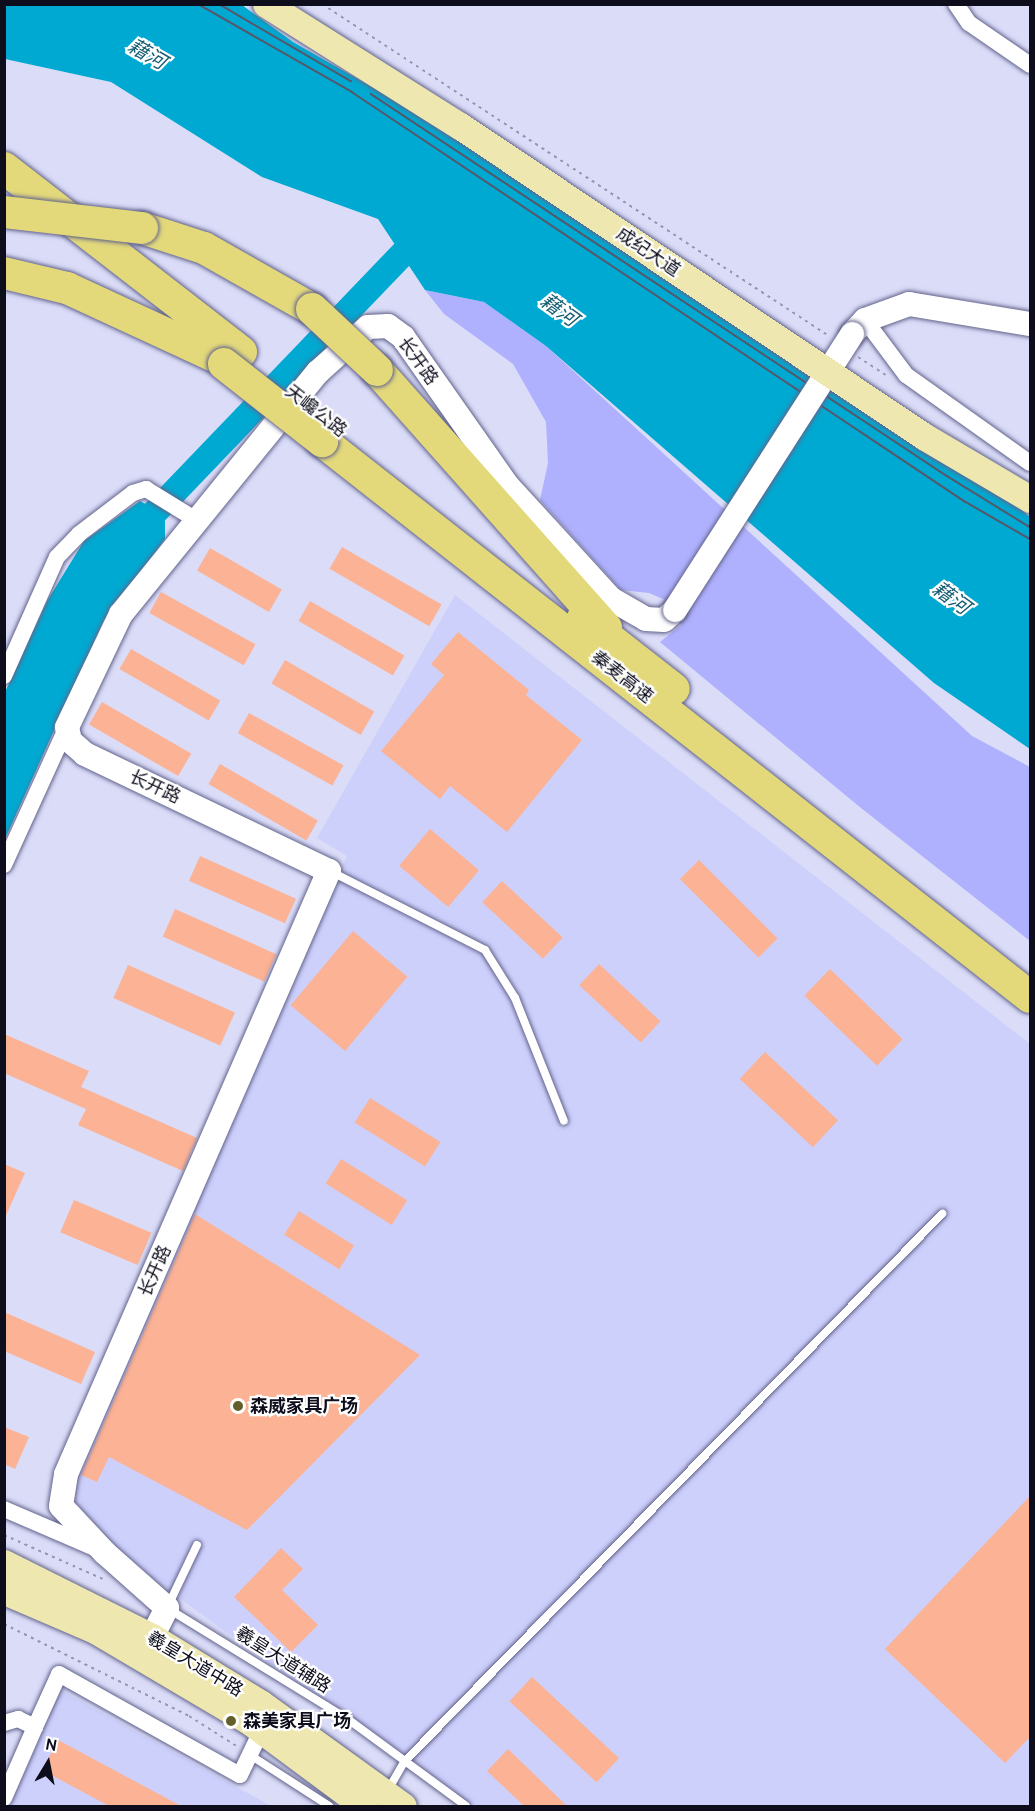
<!DOCTYPE html>
<meta charset="utf-8">
<style>
body{margin:0}
#map{position:relative;width:1035px;height:1811px;overflow:hidden;background:#dadcf8;font-family:Cabin,"Noto Sans SC",sans-serif}
div>[style]{position:absolute}
[style*='--x']{left:calc(var(--x)*1px);top:calc(var(--y)*1px);width:calc(var(--w)*1px);rotate:calc(var(--a)*1deg)}
.built>*{inset:0;background:#cdd0fb}
.green>*{inset:0;background:#afb1fe}
.water>*{inset:0;background:#00a9d1}
.river>*{height:26px;margin:-13px;padding:0 13px;transform-origin:13px;border-radius:13px;background:#00a9d1}
.building>*{inset:0;background:#fcb295;transform-origin:0 0}
.path>*{height:2px;margin-top:-1px;transform-origin:0;background:repeating-linear-gradient(90deg,#9597ae 0 3px,transparent 0 7.5px)}
.roads{filter:drop-shadow(0 0 2px #62638c) drop-shadow(0 0 2px #62638c)}
.lane>*{height:8px;margin:-4px;padding:0 4px;transform-origin:4px;border-radius:4px;background:#fff}
.street>*{height:16px;margin:-8px;padding:0 8px;transform-origin:8px;border-radius:8px;background:#fff}
.secondary>*{height:24px;margin:-12px;padding:0 12px;transform-origin:12px;border-radius:12px;background:#fff}
.primary>*{height:27px;margin:-13.5px;padding:0 13.5px;transform-origin:13.5px;border-radius:13.5px;background:#eee8b0}
.highway>*{height:32px;margin:-16px;padding:0 16px;transform-origin:16px;border-radius:16px;background:#e3d97b}
.tram>*{height:1.5px;margin:-0.75px;padding:0 0.75px;transform-origin:0.75px;border-radius:0.75px;background:#56576b}
.bridges{filter:drop-shadow(0 0 2px #62638c) drop-shadow(0 0 2px #62638c)}
.secondary-bridge>*{height:24px;margin:-12px;padding:0 12px;transform-origin:12px;border-radius:12px;background:#fff}
.primary-bridge>*{height:27px;margin:-13.5px;padding:0 13.5px;transform-origin:13.5px;border-radius:13.5px;background:#eee8b0}
.highway-bridge>*{height:32px;margin:-16px;padding:0 16px;transform-origin:16px;border-radius:16px;background:#e3d97b}
.dots>*{width:16px;height:16px;translate:-50% -50%;box-sizing:border-box;border:3px solid #fff;border-radius:50%}
span{translate:-50% -50%;white-space:nowrap;text-align:center;line-height:1.15;-webkit-text-stroke:4.5px #fff;paint-order:stroke}
.street-label{font-size:18px;color:#0d0d1c}
.poi-label{font-size:18px;color:#0d0d1c;font-weight:700}
.left{translate:0 -50%;text-align:left}
.water-label{font-size:20px;color:#165e73;font-style:italic}
.frame{position:absolute;inset:0;border:6px solid #0d0d1c;pointer-events:none}
.north{position:absolute;left:18px;top:1733px;width:60px;height:60px;-webkit-text-stroke:4px #fff;paint-order:stroke;rotate:10deg;font-size:16px;font-weight:700;line-height:24px;text-align:center;color:#0d0d1c}
.north::after{content:'';display:block;margin:auto;width:21px;height:27px;background:#0d0d1c;clip-path:polygon(50% 0,100% 100%,50% 72%,0 100%)}
</style>
<div id="map">
<div class="built">
<div style="clip-path:polygon(455px 595px,1030px 1044px,1030px 1806px,466px 1806px,51px 1505px,347px 856px,317px 838px)"></div>
<div style="clip-path:polygon(61px 1690px,271px 1806px,10px 1806px)"></div>
</div>
<div class="green">
<div style="clip-path:polygon(425px 290px,484px 302px,546px 346px,972px 736px,1030px 767px,1030px 941px,861px 808px,660px 642px,681px 625px,670px 602px,649px 593px,621px 590px,540px 500px,548px 463px,546px 422px,513px 364px,444px 314px)"></div>
</div>
<div class="water">
<div style="clip-path:polygon(4px 5px,242px 5px,293px 42px,496px 158px,986px 481px,1030px 517px,1030px 749px,934px 683px,546px 346px,484px 302px,425px 290px,378px 219px,262px 177px,111px 82px,5px 59px)"></div>
<div style="clip-path:polygon(140px 501px,165px 515px,165px 539px,104px 620px,5px 839px,5px 692px,47px 601px,84px 541px)"></div>
</div>
<div class="river">
<div style="--x:133;--y:535;--w:422;--a:-46.2"></div>
</div>
<div class="building">
<div style="left:342px;top:547px;width:115px;height:25px;rotate:30deg"></div>
<div style="left:210px;top:548px;width:83px;height:26px;rotate:30deg"></div>
<div style="left:161px;top:592px;width:108px;height:24px;rotate:29deg"></div>
<div style="left:310px;top:601px;width:109px;height:23px;rotate:30deg"></div>
<div style="clip-path:polygon(458px 632px,529px 690px,526px 695px,582px 740px,507px 832px,450px 786px,440px 799px,381px 751px,444px 675px,431px 664px)"></div>
<div style="left:131px;top:649px;width:103px;height:23px;rotate:30deg"></div>
<div style="left:285px;top:660px;width:103px;height:27px;rotate:30deg"></div>
<div style="left:102px;top:702px;width:103px;height:26px;rotate:30deg"></div>
<div style="left:249px;top:713px;width:108px;height:23px;rotate:29deg"></div>
<div style="left:220px;top:764px;width:113px;height:23px;rotate:30deg"></div>
<div style="left:430px;top:829px;width:64px;height:48px;rotate:40deg"></div>
<div style="left:200px;top:856px;width:105px;height:27px;rotate:24deg"></div>
<div style="left:699px;top:860px;width:111px;height:27px;rotate:45deg"></div>
<div style="left:502px;top:881px;width:83px;height:29px;rotate:43deg"></div>
<div style="left:175px;top:909px;width:111px;height:30px;rotate:24deg"></div>
<div style="left:353px;top:931px;width:71px;height:97px;rotate:40deg"></div>
<div style="left:599px;top:964px;width:84px;height:29px;rotate:43deg"></div>
<div style="left:128px;top:965px;width:117px;height:36px;rotate:24deg"></div>
<div style="left:830px;top:969px;width:101px;height:37px;rotate:44deg"></div>
<div style="clip-path:polygon(4px 1034px,89px 1071px,81px 1087px,197px 1138px,183px 1171px,78px 1125px,86px 1109px,4px 1073px)"></div>
<div style="left:765px;top:1052px;width:100px;height:37px;rotate:43deg"></div>
<div style="left:370px;top:1098px;width:83px;height:29px;rotate:32deg"></div>
<div style="left:341px;top:1159px;width:78px;height:29px;rotate:32deg"></div>
<div style="clip-path:polygon(4px 1164px,25px 1173px,4px 1220px)"></div>
<div style="left:74px;top:1200px;width:84px;height:35px;rotate:23deg"></div>
<div style="left:299px;top:1211px;width:65px;height:28px;rotate:32deg"></div>
<div style="clip-path:polygon(195px 1214px,420px 1355px,247px 1530px,109px 1457px,97px 1482px,81px 1475px)"></div>
<div style="clip-path:polygon(4px 1312px,95px 1352px,81px 1384px,4px 1351px)"></div>
<div style="clip-path:polygon(4px 1427px,29px 1437px,15px 1469px,4px 1464px)"></div>
<div style="clip-path:polygon(1030px 1496px,1030px 1737px,1005px 1763px,885px 1649px)"></div>
<div style="clip-path:polygon(281px 1548px,303px 1569px,282px 1590px,318px 1625px,291px 1652px,234px 1597px)"></div>
<div style="left:532px;top:1677px;width:119px;height:33px;rotate:43deg"></div>
<div style="clip-path:polygon(58px 1740px,181px 1806px,109px 1806px,42px 1770px)"></div>
<div style="clip-path:polygon(508px 1749px,567px 1806px,524px 1806px,487px 1771px)"></div>
</div>
<div class="path">
<div style="--x:322;--y:4;--w:606;--a:33.22"></div>
<div style="--x:858;--y:357;--w:33;--a:33"></div>
<div style="--x:4;--y:1535;--w:111;--a:24"></div>
<div style="--x:4;--y:1624;--w:207;--a:26.4"></div>
<div style="--x:189;--y:1716;--w:58;--a:32.3"></div>
</div>
<div class="roads">
<div class="lane">
<div style="--x:330;--y:871;--w:174;--a:27"></div>
<div style="--x:485;--y:950;--w:57;--a:58"></div>
<div style="--x:515;--y:998;--w:132;--a:68.3"></div>
<div style="--x:197;--y:1545;--w:70;--a:115.5"></div>
<div style="--x:167;--y:1608;--w:214;--a:31.6"></div>
<div style="--x:349;--y:1720;--w:145;--a:36.3"></div>
<div style="--x:250;--y:1755;--w:94;--a:32.8"></div>
<div style="--x:388;--y:1790;--w:34;--a:-60"></div>
<div style="--x:405;--y:1761;--w:767;--a:-45.53"></div>
</div>
<div class="street">
<div style="--x:956;--y:4;--w:23;--a:56"></div>
<div style="--x:969;--y:23;--w:74;--a:34.5"></div>
<div style="--x:865;--y:320;--w:69;--a:53.3"></div>
<div style="--x:906;--y:375;--w:152;--a:35.4"></div>
<div style="--x:4;--y:676;--w:130;--a:-66"></div>
<div style="--x:57;--y:557;--w:32;--a:-46"></div>
<div style="--x:79;--y:534;--w:68;--a:-37.2"></div>
<div style="--x:133;--y:493;--w:14;--a:-17"></div>
<div style="--x:146;--y:489;--w:61;--a:31.6"></div>
<div style="--x:4;--y:865;--w:152;--a:-65.5"></div>
<div style="--x:4;--y:1509;--w:101;--a:23.3"></div>
<div style="--x:4;--y:1723;--w:15;--a:-16"></div>
<div style="--x:18;--y:1719;--w:19;--a:25"></div>
<div style="--x:35;--y:1727;--w:58;--a:-65.6"></div>
<div style="--x:59;--y:1674;--w:207;--a:29.2"></div>
<div style="--x:240;--y:1775;--w:58;--a:-64.3"></div>
<div style="--x:4;--y:1798;--w:77;--a:-66.4"></div>
</div>
<div class="secondary">
<div style="--x:852;--y:334;--w:19;--a:-47"></div>
<div style="--x:865;--y:320;--w:47;--a:-20"></div>
<div style="--x:909;--y:304;--w:123;--a:9.4"></div>
<div style="--x:152;--y:1637;--w:33;--a:-63"></div>
<div style="--x:167;--y:1608;--w:83;--a:-138.4"></div>
<div style="--x:105;--y:1553;--w:64;--a:-133.1"></div>
<div style="--x:61;--y:1506;--w:32;--a:-81"></div>
<div style="--x:66;--y:1474;--w:658;--a:-66.44"></div>
<div style="--x:329;--y:871;--w:271;--a:-154.4"></div>
<div style="--x:85;--y:754;--w:20;--a:-139"></div>
<div style="--x:70;--y:741;--w:14;--a:-102"></div>
<div style="--x:67;--y:727;--w:125;--a:-64.5"></div>
<div style="--x:121;--y:614;--w:312;--a:-50.9"></div>
<div style="--x:318;--y:372;--w:67;--a:-42"></div>
<div style="--x:368;--y:327;--w:20;--a:-3"></div>
<div style="--x:388;--y:326;--w:19;--a:36"></div>
<div style="--x:403;--y:337;--w:181;--a:54.9"></div>
<div style="--x:507;--y:485;--w:154;--a:47.6"></div>
<div style="--x:611;--y:599;--w:40;--a:29.7"></div>
<div style="--x:646;--y:619;--w:18;--a:3"></div>
<div style="--x:664;--y:620;--w:15;--a:-42"></div>
</div>
<div class="primary">
<div style="--x:4;--y:1563;--w:165;--a:26.6"></div>
<div style="--x:152;--y:1637;--w:127;--a:31.4"></div>
<div style="--x:260;--y:1703;--w:176;--a:35.8"></div>
<div style="--x:4;--y:1591;--w:99;--a:23.2"></div>
<div style="--x:95;--y:1630;--w:179;--a:30.6"></div>
<div style="--x:249;--y:1721;--w:143;--a:36.5"></div>
</div>
<div class="highway">
<div style="--x:4;--y:168;--w:300;--a:37.8"></div>
<div style="--x:142;--y:228;--w:65;--a:17.9"></div>
<div style="--x:204;--y:248;--w:124;--a:29.5"></div>
<div style="--x:4;--y:273;--w:65;--a:13.4"></div>
<div style="--x:67;--y:288;--w:162;--a:24.8"></div>
<div style="--x:377;--y:370;--w:345;--a:48.4"></div>
<div style="--x:322;--y:441;--w:900;--a:38.14"></div>
<div style="--x:583;--y:618;--w:115;--a:38"></div>
</div>
</div>
<div class="tram">
<div style="--x:198;--y:4;--w:177;--a:29.7"></div>
<div style="--x:352;--y:92;--w:736;--a:33.75"></div>
<div style="--x:964;--y:501;--w:76;--a:29.9"></div>
<div style="--x:219;--y:4;--w:153;--a:30.3"></div>
<div style="--x:371;--y:94;--w:691;--a:33.55"></div>
<div style="--x:947;--y:476;--w:97;--a:31.6"></div>
</div>
<div class="bridges">
<div class="secondary-bridge">
<div style="--x:675;--y:610;--w:328;--a:-57.3"></div>
</div>
<div class="primary-bridge">
<div style="--x:266;--y:4;--w:229;--a:32.2"></div>
<div style="--x:460;--y:126;--w:559;--a:33.78"></div>
<div style="--x:925;--y:437;--w:122;--a:30.6"></div>
</div>
<div class="highway-bridge">
<div style="--x:4;--y:212;--w:139;--a:6.6"></div>
<div style="--x:312;--y:309;--w:89;--a:43.2"></div>
<div style="--x:224;--y:364;--w:125;--a:38.2"></div>
</div>
</div>
<div class="dots">
<div style="left:238px;top:1406px;background:#645e2b"></div>
<div style="left:231px;top:1721px;background:#645e2b"></div>
</div>
<div class="street-label">
<span style="left:648px;top:252px;rotate:34deg">成纪大道</span>
<span style="left:418px;top:361px;rotate:54deg">长开路</span>
<span style="left:316px;top:411px;rotate:38deg">天巉公路</span>
<span style="left:622px;top:677px;rotate:38deg">秦麦高速</span>
<span style="left:155px;top:787px;rotate:25deg">长开路</span>
<span style="left:155px;top:1271px;rotate:-66deg">长开路</span>
<span style="left:283px;top:1660px;rotate:32deg">羲皇大道辅路</span>
<span style="left:195px;top:1664px;rotate:31deg">羲皇大道中路</span>
</div>
<div class="poi-label">
<span class="left" style="left:250px;top:1406px">森威家具广场</span>
<span class="left" style="left:243px;top:1721px">森美家具广场</span>
</div>
<div class="water-label">
<span style="left:147px;top:54px;rotate:30deg">藉河</span>
<span style="left:559px;top:310px;rotate:36deg">藉河</span>
<span style="left:951px;top:598px;rotate:36deg">藉河</span>
</div>
<div class="frame"></div>
<div class="north">N</div>
</div>
